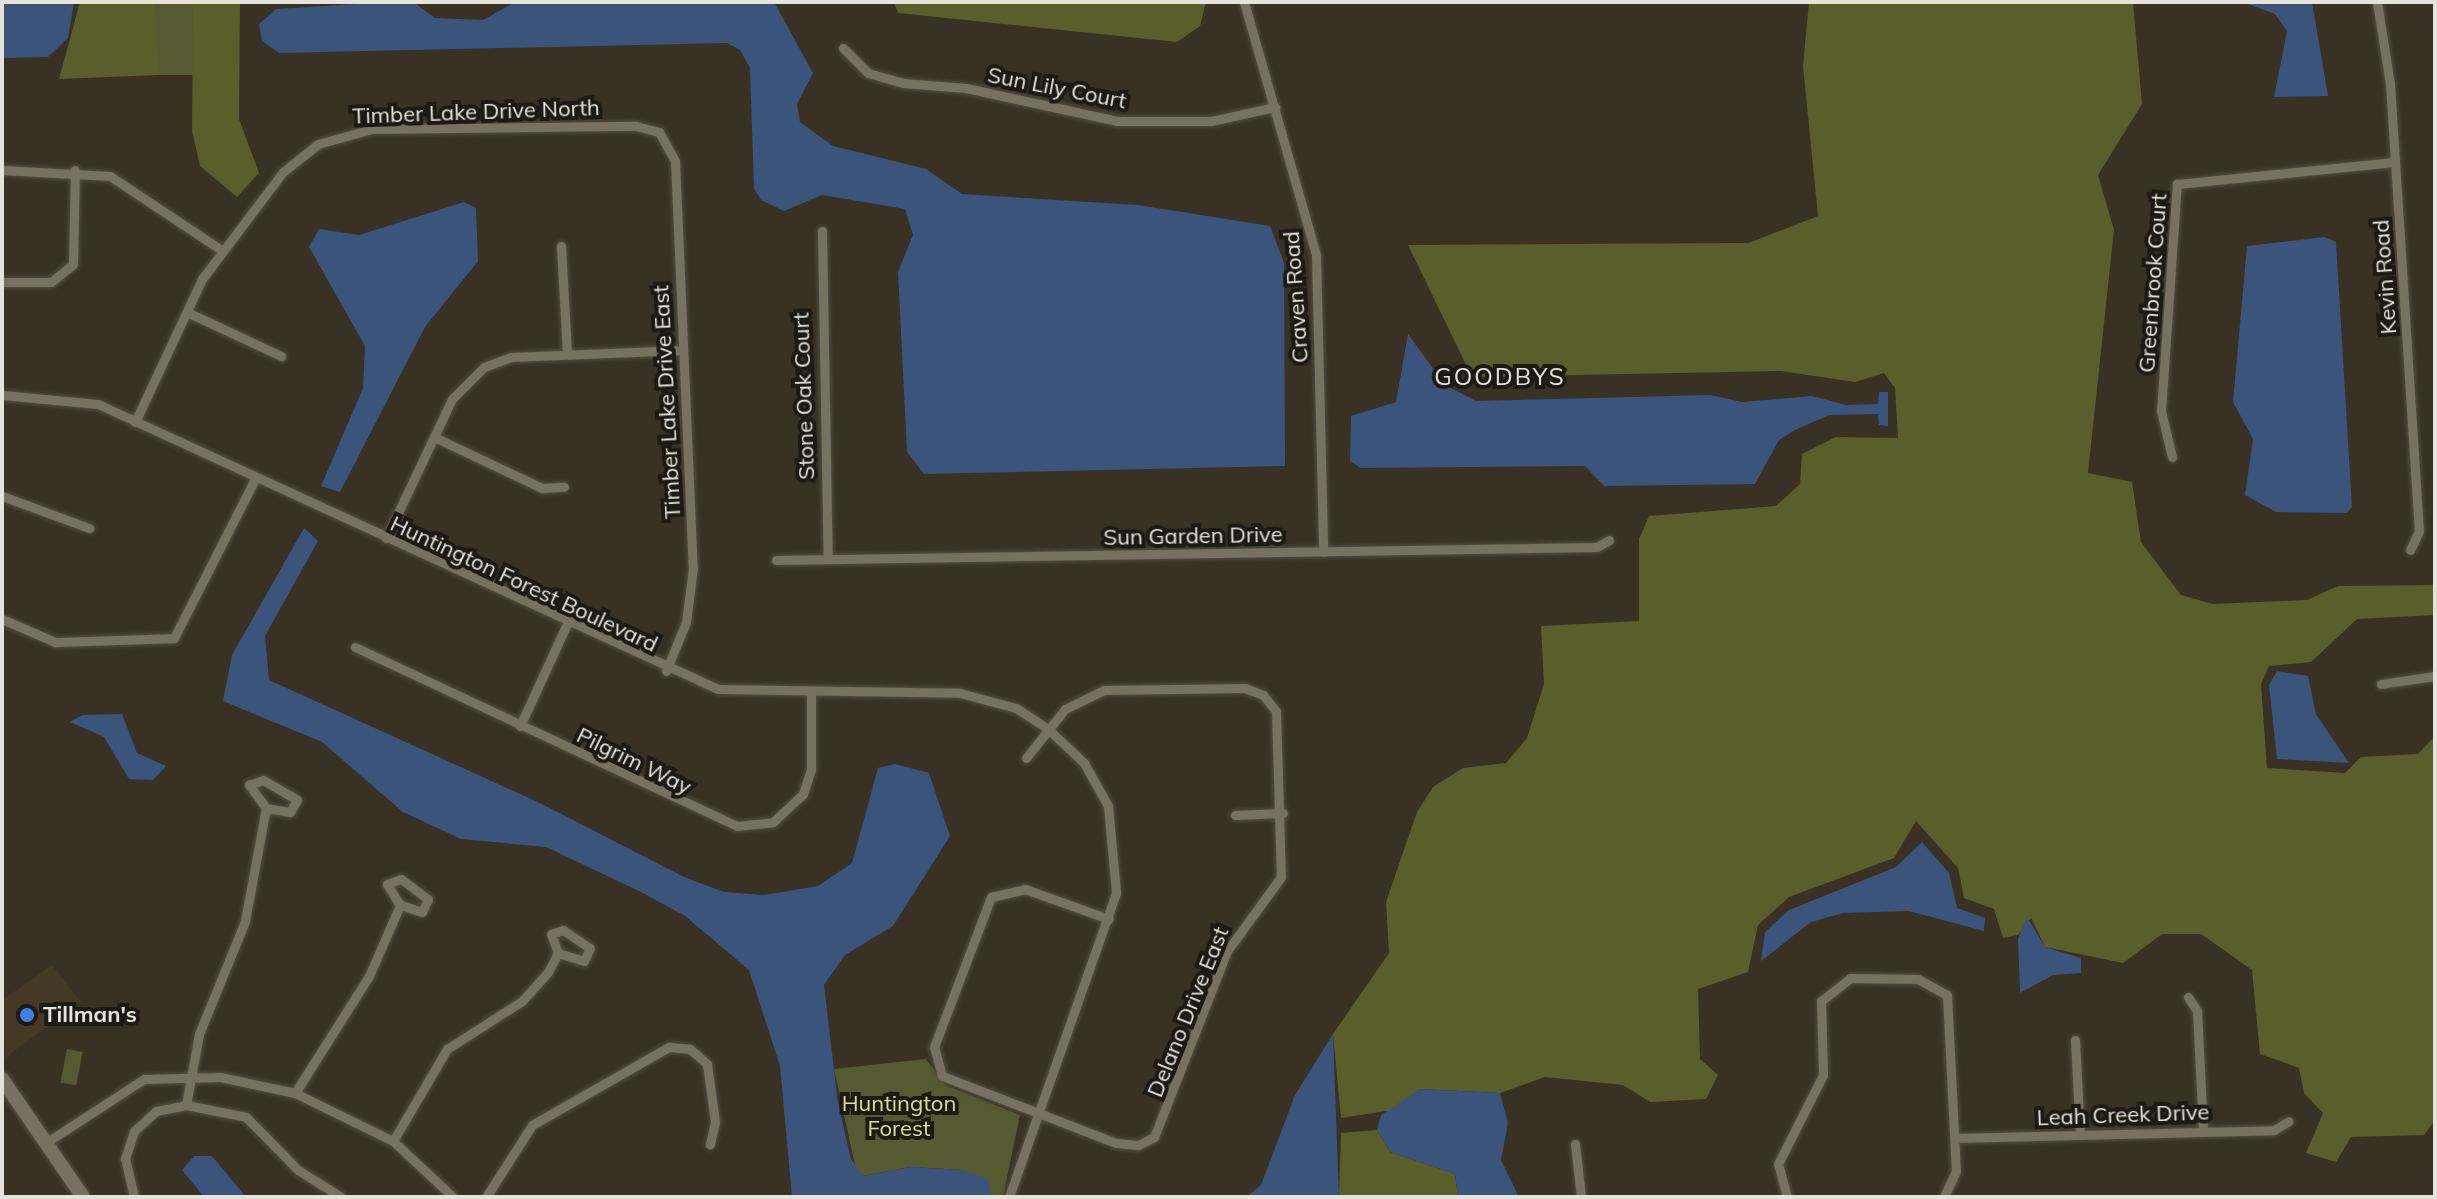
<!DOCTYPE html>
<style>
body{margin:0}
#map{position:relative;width:2437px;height:1199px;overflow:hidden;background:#383124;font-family:Mulish,sans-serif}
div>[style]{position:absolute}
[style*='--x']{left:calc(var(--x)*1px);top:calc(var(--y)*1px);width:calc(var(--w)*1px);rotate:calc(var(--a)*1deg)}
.built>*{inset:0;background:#433925}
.green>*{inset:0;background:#565a30;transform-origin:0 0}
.forest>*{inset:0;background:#595e2b}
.water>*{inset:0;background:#3a547c}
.roads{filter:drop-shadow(0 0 2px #544e42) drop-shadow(0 0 2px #544e42)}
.street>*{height:9px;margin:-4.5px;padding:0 4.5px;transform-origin:4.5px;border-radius:4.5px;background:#787061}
.secondary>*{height:14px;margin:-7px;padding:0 7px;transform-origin:7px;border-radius:7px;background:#787061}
.dots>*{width:22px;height:22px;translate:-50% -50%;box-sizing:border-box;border:4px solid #1d1913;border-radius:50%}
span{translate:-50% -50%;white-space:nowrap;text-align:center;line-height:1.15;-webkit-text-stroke:8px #1d1913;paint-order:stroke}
.street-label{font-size:22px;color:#e7e3da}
.poi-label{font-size:22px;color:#e7e3da;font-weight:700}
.left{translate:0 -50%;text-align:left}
.park-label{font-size:22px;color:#d6e08f}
.neighbourhood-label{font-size:24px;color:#e7e3da;letter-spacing:2px}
.frame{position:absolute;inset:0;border:4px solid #e7e3da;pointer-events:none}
</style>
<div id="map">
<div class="built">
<div style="clip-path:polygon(52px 965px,81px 1002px,5px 1058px,2px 1000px)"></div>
</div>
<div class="green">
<div style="left:155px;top:2px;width:38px;height:73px"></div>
<div style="left:67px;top:1049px;width:16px;height:34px;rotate:11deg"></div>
<div style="clip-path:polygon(926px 1059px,945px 1085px,1020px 1115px,1003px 1197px,991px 1197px,962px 1170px,911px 1167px,863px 1176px,856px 1170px,834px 1069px)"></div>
</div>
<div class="forest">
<div style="clip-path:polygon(80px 2px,155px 2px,160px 75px,59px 79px)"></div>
<div style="clip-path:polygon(193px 2px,240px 2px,239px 119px,259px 173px,237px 197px,200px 166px,192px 131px)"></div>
<div style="clip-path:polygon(894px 2px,1206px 2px,1200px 26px,1177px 42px,898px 13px)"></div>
<div style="clip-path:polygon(1809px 2px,2133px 2px,2142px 104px,2098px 175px,2114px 230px,2088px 473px,2132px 482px,2141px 542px,2181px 595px,2213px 604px,2307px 600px,2338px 586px,2435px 585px,2435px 615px,2357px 619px,2311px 662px,2269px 666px,2261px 684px,2267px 768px,2345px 773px,2361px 757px,2418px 754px,2435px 736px,2435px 1120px,2424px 1135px,2351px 1137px,2336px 1162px,2306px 1153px,2323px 1113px,2304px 1093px,2299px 1068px,2260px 1054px,2252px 970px,2201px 934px,2162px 934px,2123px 963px,2045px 947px,2031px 918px,2018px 935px,2003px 938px,1994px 909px,1964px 898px,1958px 868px,1916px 821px,1894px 858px,1789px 897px,1758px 925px,1748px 972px,1698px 989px,1700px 1059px,1718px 1075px,1706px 1099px,1650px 1102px,1623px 1085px,1545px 1077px,1500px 1093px,1420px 1089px,1399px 1109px,1341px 1118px,1333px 1034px,1389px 953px,1386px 902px,1417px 812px,1433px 787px,1463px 768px,1506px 763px,1527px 738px,1544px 684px,1541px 626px,1639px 621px,1639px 539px,1649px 516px,1776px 506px,1800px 484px,1802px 454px,1836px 437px,1898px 438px,1895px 388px,1884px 373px,1855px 382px,1781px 371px,1472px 377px,1408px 245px,1749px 243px,1818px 216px,1803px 66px)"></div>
<div style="clip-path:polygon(1377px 1130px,1390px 1152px,1455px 1174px,1458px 1197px,1339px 1197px,1341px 1133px)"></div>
</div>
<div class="water">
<div style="clip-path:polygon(2px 2px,74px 2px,68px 38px,48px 57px,2px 58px)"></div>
<div style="clip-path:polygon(388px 2px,416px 4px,435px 18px,483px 20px,515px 2px,774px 2px,813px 73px,797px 104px,800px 122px,833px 146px,926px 169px,962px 194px,1138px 205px,1270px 226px,1284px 263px,1285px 466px,924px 474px,907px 452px,898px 272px,913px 235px,905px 209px,822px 195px,784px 211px,761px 200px,754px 188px,750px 68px,740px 50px,727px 43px,279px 53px,262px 41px,259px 24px,276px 9px)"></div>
<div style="clip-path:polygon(2242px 2px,2312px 2px,2328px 96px,2274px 97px,2287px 31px,2275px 14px)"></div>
<div style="clip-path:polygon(464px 202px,476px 208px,478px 261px,425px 327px,340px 492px,321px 486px,363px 388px,365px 346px,309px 247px,319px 229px,359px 235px)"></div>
<div style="clip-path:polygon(2325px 237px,2336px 242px,2352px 507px,2347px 513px,2276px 512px,2245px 495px,2253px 439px,2233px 402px,2247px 246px)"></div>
<div style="clip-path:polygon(1408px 334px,1445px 385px,1476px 401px,1711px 395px,1742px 402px,1812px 396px,1846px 405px,1878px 404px,1879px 392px,1888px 392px,1888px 426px,1879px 425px,1878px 414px,1829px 415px,1795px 430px,1779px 440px,1755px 484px,1604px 486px,1585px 466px,1361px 468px,1350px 461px,1351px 416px,1396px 402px)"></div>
<div style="clip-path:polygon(304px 528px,318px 541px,265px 636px,269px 680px,540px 803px,684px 877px,724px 892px,764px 895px,818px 886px,852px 863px,878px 768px,895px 764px,929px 773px,950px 836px,893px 926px,845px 955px,824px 985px,838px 1103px,851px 1159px,863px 1176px,911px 1167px,962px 1170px,988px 1179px,991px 1197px,792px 1197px,780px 1066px,749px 970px,685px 916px,639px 891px,546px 847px,461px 839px,403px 812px,322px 742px,223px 701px,232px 655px)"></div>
<div style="clip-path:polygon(2277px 671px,2308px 676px,2316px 714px,2349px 763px,2277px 759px,2269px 685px)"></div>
<div style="clip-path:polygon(122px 714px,137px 753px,166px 766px,153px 780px,129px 779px,104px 737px,70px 722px,82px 715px)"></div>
<div style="clip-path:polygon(1922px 842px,1949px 873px,1957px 908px,1985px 918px,1984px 931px,1909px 911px,1843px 913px,1811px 922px,1761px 961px,1765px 932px,1789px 910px,1896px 867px)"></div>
<div style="clip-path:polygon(2027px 917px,2045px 947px,2081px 958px,2081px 973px,2053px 975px,2020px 993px,2018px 939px)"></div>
<div style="clip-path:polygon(1333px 1034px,1339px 1197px,1246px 1197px,1261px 1185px,1295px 1095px)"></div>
<div style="clip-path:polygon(1420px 1089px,1500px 1093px,1508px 1123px,1501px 1160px,1519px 1197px,1458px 1197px,1455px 1174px,1390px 1152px,1377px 1130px,1381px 1115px)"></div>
<div style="clip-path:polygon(194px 1156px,212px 1156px,246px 1197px,204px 1197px,182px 1170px)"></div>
</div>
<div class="roads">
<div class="street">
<div style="--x:1244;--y:2;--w:263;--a:74.1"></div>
<div style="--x:1316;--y:255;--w:297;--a:88.6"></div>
<div style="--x:2377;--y:2;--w:83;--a:81"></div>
<div style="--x:2390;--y:84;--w:448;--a:86.3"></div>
<div style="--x:2419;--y:531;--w:21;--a:115"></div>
<div style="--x:843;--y:48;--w:35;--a:45"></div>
<div style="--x:868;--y:73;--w:36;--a:16"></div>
<div style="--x:903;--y:83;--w:63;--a:4.5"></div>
<div style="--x:966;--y:88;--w:155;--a:12.3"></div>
<div style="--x:1117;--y:121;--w:94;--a:0"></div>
<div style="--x:1211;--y:121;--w:66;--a:-12.3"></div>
<div style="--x:2;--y:170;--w:108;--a:3.2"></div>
<div style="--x:110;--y:176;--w:136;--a:33.6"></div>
<div style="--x:822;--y:231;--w:328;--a:89"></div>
<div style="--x:561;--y:246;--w:108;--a:86.8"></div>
<div style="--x:2;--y:282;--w:49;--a:0"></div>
<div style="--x:51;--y:282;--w:28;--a:-39"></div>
<div style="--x:73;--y:264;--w:94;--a:-88.8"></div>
<div style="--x:187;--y:312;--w:104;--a:25.1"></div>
<div style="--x:2;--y:395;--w:96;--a:5.4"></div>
<div style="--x:98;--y:404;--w:682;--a:24.69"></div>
<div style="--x:718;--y:689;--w:242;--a:0.9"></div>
<div style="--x:960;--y:693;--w:58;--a:15"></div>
<div style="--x:1016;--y:708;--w:38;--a:33"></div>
<div style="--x:1048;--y:729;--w:50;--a:43.4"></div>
<div style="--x:1084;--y:763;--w:49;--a:60.8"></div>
<div style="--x:1108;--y:806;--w:87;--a:84.7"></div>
<div style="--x:1116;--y:893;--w:322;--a:109.4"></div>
<div style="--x:135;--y:422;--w:158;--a:-64.9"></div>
<div style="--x:202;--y:279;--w:134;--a:-52.9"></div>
<div style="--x:283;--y:172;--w:45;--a:-38.7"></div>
<div style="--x:318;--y:144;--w:56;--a:-15.5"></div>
<div style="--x:372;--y:129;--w:264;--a:-0.7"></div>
<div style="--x:636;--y:126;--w:24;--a:15"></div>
<div style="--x:659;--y:132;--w:33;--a:61"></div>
<div style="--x:675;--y:161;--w:407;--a:87.5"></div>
<div style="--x:693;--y:568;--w:54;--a:97.4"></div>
<div style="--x:686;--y:622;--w:53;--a:112.2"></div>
<div style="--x:434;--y:437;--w:119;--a:25.3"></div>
<div style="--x:542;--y:488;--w:22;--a:-3"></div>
<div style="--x:2172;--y:457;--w:47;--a:-103.4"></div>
<div style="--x:2161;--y:411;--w:228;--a:-86"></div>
<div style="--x:2177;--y:184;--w:219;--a:-5.8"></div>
<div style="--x:2;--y:496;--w:93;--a:20.2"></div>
<div style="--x:386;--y:538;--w:154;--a:-64.6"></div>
<div style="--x:452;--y:399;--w:45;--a:-45"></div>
<div style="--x:484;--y:367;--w:29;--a:-20"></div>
<div style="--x:511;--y:357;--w:172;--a:-2.3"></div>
<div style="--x:776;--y:560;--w:821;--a:-0.91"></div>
<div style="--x:1597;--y:547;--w:14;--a:-30"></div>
<div style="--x:2;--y:619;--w:58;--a:23.5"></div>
<div style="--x:55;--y:642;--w:119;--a:-1.9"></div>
<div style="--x:174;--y:638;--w:178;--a:-63"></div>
<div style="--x:355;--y:647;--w:422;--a:25.1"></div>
<div style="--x:737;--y:826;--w:36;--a:-6"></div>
<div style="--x:773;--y:822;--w:41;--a:-43"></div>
<div style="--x:803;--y:794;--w:26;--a:-72"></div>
<div style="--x:811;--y:769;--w:74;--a:-90"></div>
<div style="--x:2381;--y:684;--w:55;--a:-8.4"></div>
<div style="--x:520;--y:726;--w:112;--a:-65.3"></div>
<div style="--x:1026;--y:758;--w:63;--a:-51.5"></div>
<div style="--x:1065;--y:709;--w:43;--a:-26"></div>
<div style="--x:1104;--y:690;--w:141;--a:-0.8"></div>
<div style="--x:1245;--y:688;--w:19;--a:21"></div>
<div style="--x:1263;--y:695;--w:21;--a:51"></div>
<div style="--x:1276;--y:711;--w:166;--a:88.3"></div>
<div style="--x:1281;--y:877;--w:92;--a:126.1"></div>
<div style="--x:1227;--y:951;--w:200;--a:111.4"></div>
<div style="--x:1154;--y:1137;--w:18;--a:153"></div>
<div style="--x:1138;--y:1145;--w:22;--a:-175"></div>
<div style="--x:1116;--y:1143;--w:186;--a:-158.9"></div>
<div style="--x:942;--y:1076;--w:30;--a:-105"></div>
<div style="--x:934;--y:1047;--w:160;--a:-69.2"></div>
<div style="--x:991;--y:897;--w:35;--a:-13"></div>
<div style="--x:1025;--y:889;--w:89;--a:19.7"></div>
<div style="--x:1235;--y:815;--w:48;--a:-2.4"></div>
<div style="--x:2188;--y:997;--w:17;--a:57"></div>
<div style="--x:2197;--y:1011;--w:120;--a:87.1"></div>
<div style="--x:2075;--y:1040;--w:95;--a:87"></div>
<div style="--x:295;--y:1093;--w:138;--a:-57.7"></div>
<div style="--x:369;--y:976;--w:77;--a:-66.4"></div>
<div style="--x:400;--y:905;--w:25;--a:-122"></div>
<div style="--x:387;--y:884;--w:15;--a:-20"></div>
<div style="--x:401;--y:879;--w:34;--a:37"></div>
<div style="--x:428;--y:899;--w:14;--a:115"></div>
<div style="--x:422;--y:912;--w:23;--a:-162"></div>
<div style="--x:186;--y:1105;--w:72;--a:-79.6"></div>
<div style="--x:199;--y:1034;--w:122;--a:-67.8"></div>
<div style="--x:245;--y:921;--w:115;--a:-79.5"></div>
<div style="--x:266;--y:808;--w:29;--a:-126"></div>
<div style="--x:249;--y:785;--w:15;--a:-20"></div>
<div style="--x:263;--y:780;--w:39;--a:30"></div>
<div style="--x:297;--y:800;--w:14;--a:120"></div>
<div style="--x:290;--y:812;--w:24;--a:-171"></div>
<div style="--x:1955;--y:1138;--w:319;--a:-1.4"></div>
<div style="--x:2274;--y:1130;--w:17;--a:-31"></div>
<div style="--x:393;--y:1141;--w:107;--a:-59.6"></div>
<div style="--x:447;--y:1049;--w:89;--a:-32.6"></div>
<div style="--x:522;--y:1001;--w:39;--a:-48"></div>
<div style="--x:548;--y:972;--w:21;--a:-62"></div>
<div style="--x:558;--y:953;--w:20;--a:-110"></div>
<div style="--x:551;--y:934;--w:13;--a:-18"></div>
<div style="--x:563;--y:930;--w:32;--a:34"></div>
<div style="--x:590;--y:948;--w:14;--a:115"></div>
<div style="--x:584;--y:961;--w:27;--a:-163"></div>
<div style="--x:47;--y:1142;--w:116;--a:-33"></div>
<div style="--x:144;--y:1079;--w:76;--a:-1.5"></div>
<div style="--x:220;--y:1077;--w:77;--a:12"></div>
<div style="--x:295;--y:1093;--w:109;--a:26.1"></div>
<div style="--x:393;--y:1141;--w:82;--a:43"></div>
<div style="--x:1575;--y:1144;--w:53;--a:83.5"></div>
<div style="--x:134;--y:1197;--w:39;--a:-103"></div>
<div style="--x:125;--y:1159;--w:29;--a:-72"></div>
<div style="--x:134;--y:1131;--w:30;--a:-42"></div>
<div style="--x:156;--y:1111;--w:31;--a:-11"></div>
<div style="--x:186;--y:1105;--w:61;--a:11.3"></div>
<div style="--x:246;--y:1117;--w:74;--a:45.5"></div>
<div style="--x:298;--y:1170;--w:51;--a:32.1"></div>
<div style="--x:486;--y:1197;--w:85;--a:-57.4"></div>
<div style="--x:532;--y:1125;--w:158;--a:-29.7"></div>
<div style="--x:669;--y:1047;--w:21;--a:5"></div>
<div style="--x:690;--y:1049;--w:23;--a:41"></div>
<div style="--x:707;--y:1064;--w:59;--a:82.1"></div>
<div style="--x:715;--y:1122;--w:23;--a:103"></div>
<div style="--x:1787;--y:1197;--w:34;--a:-105"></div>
<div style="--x:1778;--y:1164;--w:100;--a:-63.2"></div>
<div style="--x:1823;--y:1075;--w:74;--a:-91.5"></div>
<div style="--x:1821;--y:1001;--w:37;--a:-38"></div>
<div style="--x:1850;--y:978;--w:68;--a:0.8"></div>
<div style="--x:1918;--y:979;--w:33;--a:29"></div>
<div style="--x:1947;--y:995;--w:176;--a:87.1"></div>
<div style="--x:1956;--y:1171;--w:29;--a:115"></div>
</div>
<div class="secondary">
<div style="--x:2;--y:1079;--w:143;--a:55.5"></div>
</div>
</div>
<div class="dots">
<div style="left:27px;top:1015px;background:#3f7fe0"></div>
</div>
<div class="street-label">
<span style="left:1057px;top:88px;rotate:11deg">Sun Lily Court</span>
<span style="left:476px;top:112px;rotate:-2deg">Timber Lake Drive North</span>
<span style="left:2385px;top:277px;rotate:-94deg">Kevin Road</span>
<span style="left:2153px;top:283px;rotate:-86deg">Greenbrook Court</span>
<span style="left:1296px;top:297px;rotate:-94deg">Craven Road</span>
<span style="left:804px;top:396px;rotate:-92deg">Stone Oak Court</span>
<span style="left:667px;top:402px;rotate:-93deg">Timber Lake Drive East</span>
<span style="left:1193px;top:536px;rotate:-1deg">Sun Garden Drive</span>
<span style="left:524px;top:584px;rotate:25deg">Huntington Forest Boulevard</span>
<span style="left:634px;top:761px;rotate:26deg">Pilgrim Way</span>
<span style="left:1188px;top:1012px;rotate:-68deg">Delano Drive East</span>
<span style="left:2123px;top:1115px;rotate:-2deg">Leah Creek Drive</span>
</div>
<div class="poi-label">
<span class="left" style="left:43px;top:1015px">Tillman's</span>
</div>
<div class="park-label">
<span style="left:899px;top:1116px">Huntington<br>Forest</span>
</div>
<div class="neighbourhood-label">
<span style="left:1500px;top:377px">GOODBYS</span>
</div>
<div class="frame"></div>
</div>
